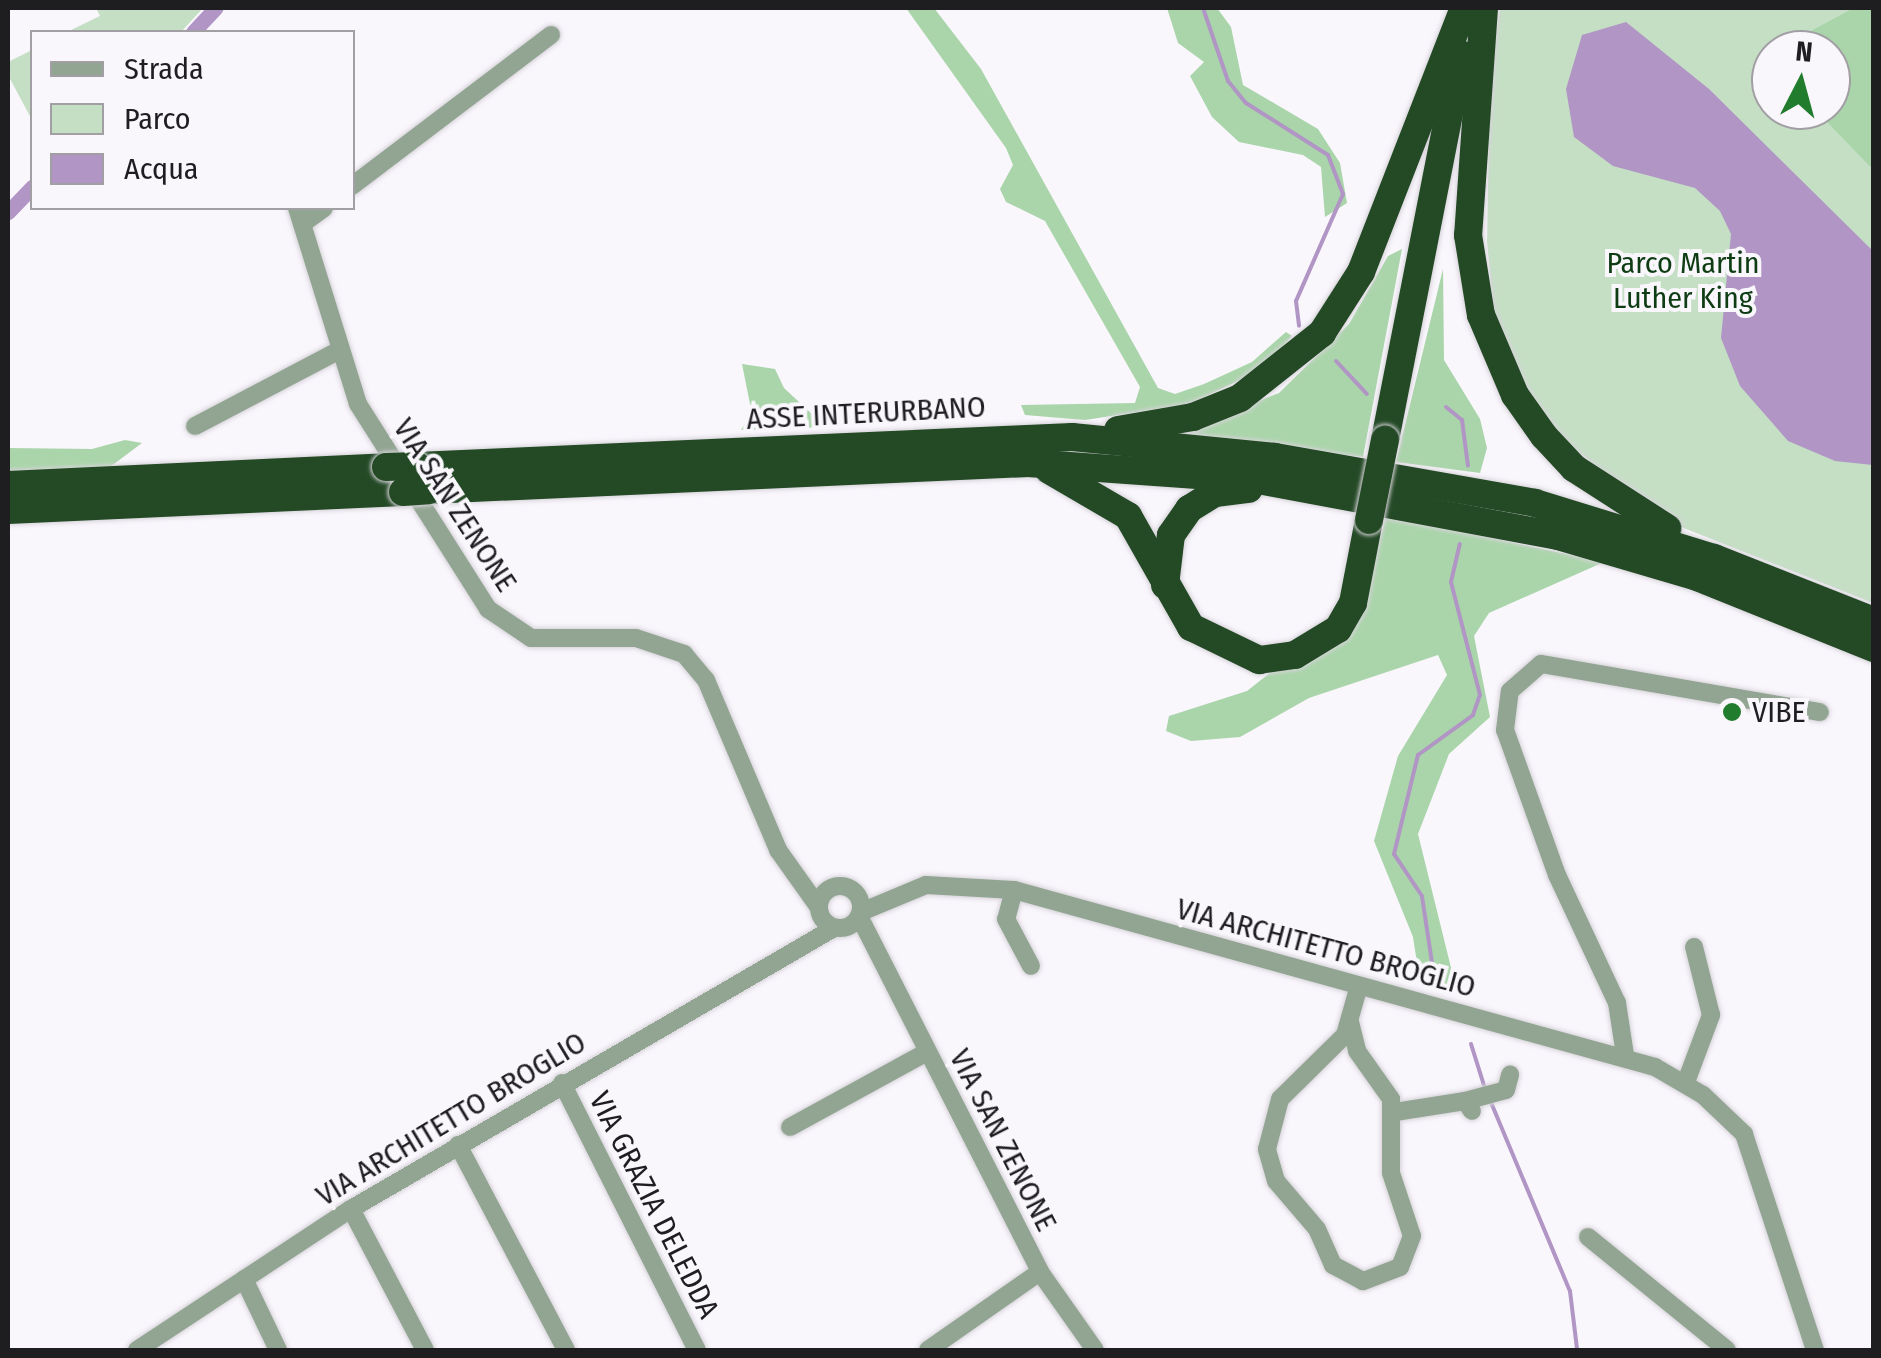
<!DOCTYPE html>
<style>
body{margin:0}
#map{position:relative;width:1881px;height:1358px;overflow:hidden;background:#f9f6fc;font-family:"Fira Sans Condensed",sans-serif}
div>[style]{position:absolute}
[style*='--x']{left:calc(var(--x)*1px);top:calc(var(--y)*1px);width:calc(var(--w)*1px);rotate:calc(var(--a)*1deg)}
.green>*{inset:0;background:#c5dfc5}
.forest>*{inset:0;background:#aad5aa}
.water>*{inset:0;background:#b095c5}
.stream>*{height:4px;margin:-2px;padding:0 2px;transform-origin:2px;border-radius:2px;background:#b095c5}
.canal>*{height:15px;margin:-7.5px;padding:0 7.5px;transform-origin:7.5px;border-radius:7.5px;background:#b095c5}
.roads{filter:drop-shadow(0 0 2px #d6d3d9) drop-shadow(0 0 2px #d6d3d9)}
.minor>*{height:18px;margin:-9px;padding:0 9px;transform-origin:9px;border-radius:9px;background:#92a592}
.minor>.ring{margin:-9px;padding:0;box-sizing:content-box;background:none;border:18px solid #92a592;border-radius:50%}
.highway>*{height:28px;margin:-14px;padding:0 14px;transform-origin:14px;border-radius:14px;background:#234925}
.bridges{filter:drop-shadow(0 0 2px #d6d3d9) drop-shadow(0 0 2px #d6d3d9)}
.highway-bridge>*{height:28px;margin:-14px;padding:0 14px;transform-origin:14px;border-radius:14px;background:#234925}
.dots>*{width:28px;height:28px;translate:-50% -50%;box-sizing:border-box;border:5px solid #f9f6fc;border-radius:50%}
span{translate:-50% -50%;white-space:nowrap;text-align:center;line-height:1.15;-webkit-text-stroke:8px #f9f6fc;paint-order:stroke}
.park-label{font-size:30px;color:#0e3c13}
.street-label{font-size:30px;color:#1e1d1f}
.poi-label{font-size:30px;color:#1e1d1f}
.left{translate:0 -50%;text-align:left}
.frame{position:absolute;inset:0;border:10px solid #1e1d1f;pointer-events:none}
.legend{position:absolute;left:30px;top:30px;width:325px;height:180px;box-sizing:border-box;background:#f9f6fc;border:2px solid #a19fa4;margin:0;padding:12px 18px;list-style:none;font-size:30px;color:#1e1d1f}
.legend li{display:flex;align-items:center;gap:20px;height:50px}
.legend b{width:50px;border:2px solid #a19fa4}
.north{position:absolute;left:1751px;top:30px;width:100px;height:100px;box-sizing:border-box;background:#f9f6fc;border:2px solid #a19fa4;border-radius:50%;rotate:6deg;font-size:28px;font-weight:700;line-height:40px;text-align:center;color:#1e1d1f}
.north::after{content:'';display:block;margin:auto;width:35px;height:45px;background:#217d2d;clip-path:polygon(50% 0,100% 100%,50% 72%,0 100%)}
</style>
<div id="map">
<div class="green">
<div style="clip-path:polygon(96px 8px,203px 8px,181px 32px,67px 32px,100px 16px)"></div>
<div style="clip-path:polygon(1500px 8px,1853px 8px,1812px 30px,1803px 50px,1771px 50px,1771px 110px,1815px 110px,1873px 170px,1873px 603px,1666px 521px,1560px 437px,1509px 364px,1494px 314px,1487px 242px,1490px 78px)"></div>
<div style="clip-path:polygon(32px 50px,32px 120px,8px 75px,8px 62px)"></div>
</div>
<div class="forest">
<div style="clip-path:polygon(906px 8px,934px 8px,981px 69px,1158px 388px,1175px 394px,1204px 384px,1252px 362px,1286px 332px,1292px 336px,1259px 371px,1189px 404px,1085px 420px,1025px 415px,1021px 405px,1135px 403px,1140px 387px,1045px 221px,1006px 202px,1000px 189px,1013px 165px,1006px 148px)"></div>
<div style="clip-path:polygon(1167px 8px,1217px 8px,1231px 27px,1243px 85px,1318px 129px,1340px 163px,1347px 203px,1325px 217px,1321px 167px,1303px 155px,1239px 142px,1212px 117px,1190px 76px,1204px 62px,1178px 43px)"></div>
<div style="clip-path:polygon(1853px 8px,1873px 8px,1873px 170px,1815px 110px,1831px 110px,1831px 50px,1803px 50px,1812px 30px)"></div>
<div style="clip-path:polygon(1402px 249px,1363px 457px,1183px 437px,1187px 428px,1279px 393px,1349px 324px,1388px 256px)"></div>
<div style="clip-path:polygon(1443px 269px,1444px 360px,1480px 419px,1487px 448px,1480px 473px,1396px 462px)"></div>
<div style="clip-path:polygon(742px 364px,775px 369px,784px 388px,826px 427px,741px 430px,752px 414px)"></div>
<div style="clip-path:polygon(125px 440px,142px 443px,110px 467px,8px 471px,8px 448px,92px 449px)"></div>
<div style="clip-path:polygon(1386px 516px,1604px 562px,1489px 613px,1474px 636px,1490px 717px,1449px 754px,1418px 834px,1457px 992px,1419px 976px,1413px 937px,1374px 841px,1398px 756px,1447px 675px,1438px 655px,1309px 698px,1240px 737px,1191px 741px,1166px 731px,1169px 716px,1247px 691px,1366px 597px)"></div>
</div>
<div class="water">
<div style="clip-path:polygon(1626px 22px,1709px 89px,1873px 251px,1873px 465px,1835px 461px,1788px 441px,1740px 386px,1721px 338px,1731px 234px,1720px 211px,1695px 188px,1613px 166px,1574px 137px,1566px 89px,1582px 35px)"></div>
</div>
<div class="stream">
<div style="--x:1203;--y:8;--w:77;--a:71.1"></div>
<div style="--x:1228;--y:81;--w:28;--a:51"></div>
<div style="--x:1246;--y:103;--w:97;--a:32.4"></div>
<div style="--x:1328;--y:155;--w:42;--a:69"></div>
<div style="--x:1343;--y:194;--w:117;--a:113.7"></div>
<div style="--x:1296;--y:301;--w:25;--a:83"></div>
<div style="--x:1336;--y:361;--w:45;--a:46.8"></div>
<div style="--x:1446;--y:407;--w:21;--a:39"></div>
<div style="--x:1462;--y:420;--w:46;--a:82.6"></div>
<div style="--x:1436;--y:989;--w:94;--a:-98.6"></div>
<div style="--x:1422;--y:896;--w:50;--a:-123.7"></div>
<div style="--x:1394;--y:854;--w:102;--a:-76.4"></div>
<div style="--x:1418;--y:755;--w:68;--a:-36"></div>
<div style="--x:1473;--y:715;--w:21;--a:-71"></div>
<div style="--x:1480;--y:695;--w:117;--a:-104.4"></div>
<div style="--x:1451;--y:582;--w:39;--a:-77"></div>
<div style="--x:1471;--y:1044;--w:50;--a:72.6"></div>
<div style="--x:1490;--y:1100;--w:207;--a:67.3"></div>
<div style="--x:1570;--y:1291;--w:58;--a:83.1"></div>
</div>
<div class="canal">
<div style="--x:193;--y:32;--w:33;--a:-47"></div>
<div style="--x:8;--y:212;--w:35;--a:-46"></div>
</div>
<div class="roads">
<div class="minor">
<div style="--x:352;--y:186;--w:250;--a:-37.2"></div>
<div style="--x:297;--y:208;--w:205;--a:72.7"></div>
<div style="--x:358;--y:404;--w:243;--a:57.6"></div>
<div style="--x:488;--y:609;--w:52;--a:34"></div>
<div style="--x:531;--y:638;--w:105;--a:0"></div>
<div style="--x:636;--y:638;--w:51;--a:18.4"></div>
<div style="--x:684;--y:654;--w:34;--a:50"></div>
<div style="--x:706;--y:680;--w:185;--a:67"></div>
<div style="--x:778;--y:850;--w:69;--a:54.5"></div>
<div style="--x:302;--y:224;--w:27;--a:-36"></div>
<div style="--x:195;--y:426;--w:161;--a:-27.7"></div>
<div class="ring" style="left:819px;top:886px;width:24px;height:24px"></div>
<div style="--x:1014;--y:890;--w:30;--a:105"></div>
<div style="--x:1006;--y:919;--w:53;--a:62"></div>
<div style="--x:861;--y:912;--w:70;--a:-22.6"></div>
<div style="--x:926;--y:885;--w:88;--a:3.3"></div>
<div style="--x:1014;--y:890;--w:665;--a:15.44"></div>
<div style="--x:1655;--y:1067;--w:56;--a:30.3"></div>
<div style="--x:1703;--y:1095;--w:57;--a:43.6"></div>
<div style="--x:1744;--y:1134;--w:227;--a:71.8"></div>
<div style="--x:859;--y:916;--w:399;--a:63"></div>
<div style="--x:1040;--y:1272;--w:95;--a:54.8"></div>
<div style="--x:1350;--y:1022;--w:30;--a:76"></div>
<div style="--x:1357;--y:1051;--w:59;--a:54.7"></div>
<div style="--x:1391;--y:1099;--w:74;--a:90"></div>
<div style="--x:1391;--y:1173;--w:66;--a:71.6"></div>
<div style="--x:1412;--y:1236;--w:33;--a:111"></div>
<div style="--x:1400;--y:1267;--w:40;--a:159"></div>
<div style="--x:1363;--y:1281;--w:34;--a:-152"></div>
<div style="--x:1333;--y:1265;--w:39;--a:-114"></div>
<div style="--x:1317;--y:1229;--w:63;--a:-130.5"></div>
<div style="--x:1276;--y:1181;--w:33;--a:-106"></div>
<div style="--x:1267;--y:1149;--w:52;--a:-75.4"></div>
<div style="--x:1280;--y:1099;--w:91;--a:-44.6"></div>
<div style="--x:1345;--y:1035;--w:48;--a:-74.2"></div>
<div style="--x:1625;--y:1055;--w:53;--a:-98.7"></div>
<div style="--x:1617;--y:1003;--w:141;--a:-115.1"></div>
<div style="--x:1557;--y:875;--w:154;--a:-109.7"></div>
<div style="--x:1505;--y:730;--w:39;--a:-83"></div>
<div style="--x:1510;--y:691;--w:41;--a:-41.1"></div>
<div style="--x:1541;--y:664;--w:283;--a:9.8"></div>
<div style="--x:1686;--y:1082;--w:72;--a:-69.5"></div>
<div style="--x:1711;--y:1015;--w:70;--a:-104"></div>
<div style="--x:562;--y:1083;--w:299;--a:63.2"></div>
<div style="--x:1465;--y:1101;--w:42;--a:-15"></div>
<div style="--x:1506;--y:1090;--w:16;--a:-75"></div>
<div style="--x:1395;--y:1112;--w:71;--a:-8.9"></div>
<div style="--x:1465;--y:1101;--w:12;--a:55"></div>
<div style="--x:790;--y:1127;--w:156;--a:-28.7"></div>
<div style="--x:458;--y:1145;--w:232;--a:62.2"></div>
<div style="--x:351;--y:1209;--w:159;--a:62.3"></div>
<div style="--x:1588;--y:1237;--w:179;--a:39.1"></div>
<div style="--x:244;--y:1279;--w:79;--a:64.4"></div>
<div style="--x:137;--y:1350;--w:256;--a:-33.4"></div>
<div style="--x:351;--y:1209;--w:559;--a:-30.19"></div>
<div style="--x:928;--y:1350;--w:136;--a:-34.9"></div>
</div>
<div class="highway">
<div style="--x:1484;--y:8;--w:228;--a:94"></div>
<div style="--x:1468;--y:235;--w:81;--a:80.8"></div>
<div style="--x:1481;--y:315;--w:87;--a:67"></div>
<div style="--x:1515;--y:395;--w:50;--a:54.7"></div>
<div style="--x:1544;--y:436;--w:44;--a:46.8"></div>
<div style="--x:1574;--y:468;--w:111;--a:32.8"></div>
<div style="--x:1118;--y:430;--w:76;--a:-9.8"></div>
<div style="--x:1193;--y:417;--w:51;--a:-22"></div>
<div style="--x:1240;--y:398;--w:105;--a:-38.4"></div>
<div style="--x:1322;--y:333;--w:72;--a:-57.4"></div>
<div style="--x:1361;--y:272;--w:283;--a:-68.7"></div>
<div style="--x:1385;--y:440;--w:393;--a:-78.9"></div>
<div style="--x:417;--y:466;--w:656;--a:-2.54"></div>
<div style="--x:1072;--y:437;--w:204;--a:5.6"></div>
<div style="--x:1275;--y:457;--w:264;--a:10"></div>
<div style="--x:1535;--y:503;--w:187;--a:17.1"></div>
<div style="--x:1714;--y:558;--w:172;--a:21.5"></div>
<div style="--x:1049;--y:470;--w:91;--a:30.2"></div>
<div style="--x:1128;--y:516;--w:128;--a:60.4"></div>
<div style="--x:1191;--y:627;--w:76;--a:25.9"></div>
<div style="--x:1259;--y:660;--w:36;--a:-8"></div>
<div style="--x:1295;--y:655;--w:50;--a:-31.2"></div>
<div style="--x:1338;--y:629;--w:30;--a:-60"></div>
<div style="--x:1353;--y:603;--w:85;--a:-79.1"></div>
<div style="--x:8;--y:485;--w:378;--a:-2.7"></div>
<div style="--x:429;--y:490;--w:600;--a:-2.58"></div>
<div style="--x:1028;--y:463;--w:226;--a:4.1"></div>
<div style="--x:1253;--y:479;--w:310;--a:10.6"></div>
<div style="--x:1558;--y:536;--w:145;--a:16.4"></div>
<div style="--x:1697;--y:577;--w:191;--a:21.9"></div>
<div style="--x:8;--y:510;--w:395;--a:-2.6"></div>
<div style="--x:1165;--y:585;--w:50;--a:-83.2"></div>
<div style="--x:1171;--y:535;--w:32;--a:-55"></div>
<div style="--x:1189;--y:509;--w:31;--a:-32"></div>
<div style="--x:1215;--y:493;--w:34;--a:-7"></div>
</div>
</div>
<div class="bridges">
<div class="highway-bridge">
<div style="--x:386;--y:467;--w:31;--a:-2"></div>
<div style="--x:403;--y:492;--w:26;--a:-4"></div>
<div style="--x:1369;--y:520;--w:82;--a:-78.7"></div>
</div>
</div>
<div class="dots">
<div style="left:1732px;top:712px;background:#217d2d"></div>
</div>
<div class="park-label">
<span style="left:1683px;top:280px">Parco Martin<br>Luther King</span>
</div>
<div class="street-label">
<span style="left:866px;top:413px;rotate:-3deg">ASSE INTERURBANO</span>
<span style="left:455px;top:505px;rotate:57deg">VIA SAN ZENONE</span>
<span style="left:1326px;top:948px;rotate:15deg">VIA ARCHITETTO BROGLIO</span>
<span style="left:451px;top:1119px;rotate:-31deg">VIA ARCHITETTO BROGLIO</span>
<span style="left:1003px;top:1140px;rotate:63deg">VIA SAN ZENONE</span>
<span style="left:654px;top:1205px;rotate:63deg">VIA GRAZIA DELEDDA</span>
</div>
<div class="poi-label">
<span class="left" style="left:1752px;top:712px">VIBE</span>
</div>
<div class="frame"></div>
<ul class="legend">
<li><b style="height:12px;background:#92a592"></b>Strada</li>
<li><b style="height:28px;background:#c5dfc5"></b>Parco</li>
<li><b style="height:28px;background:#b095c5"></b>Acqua</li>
</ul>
<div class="north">N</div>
</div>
